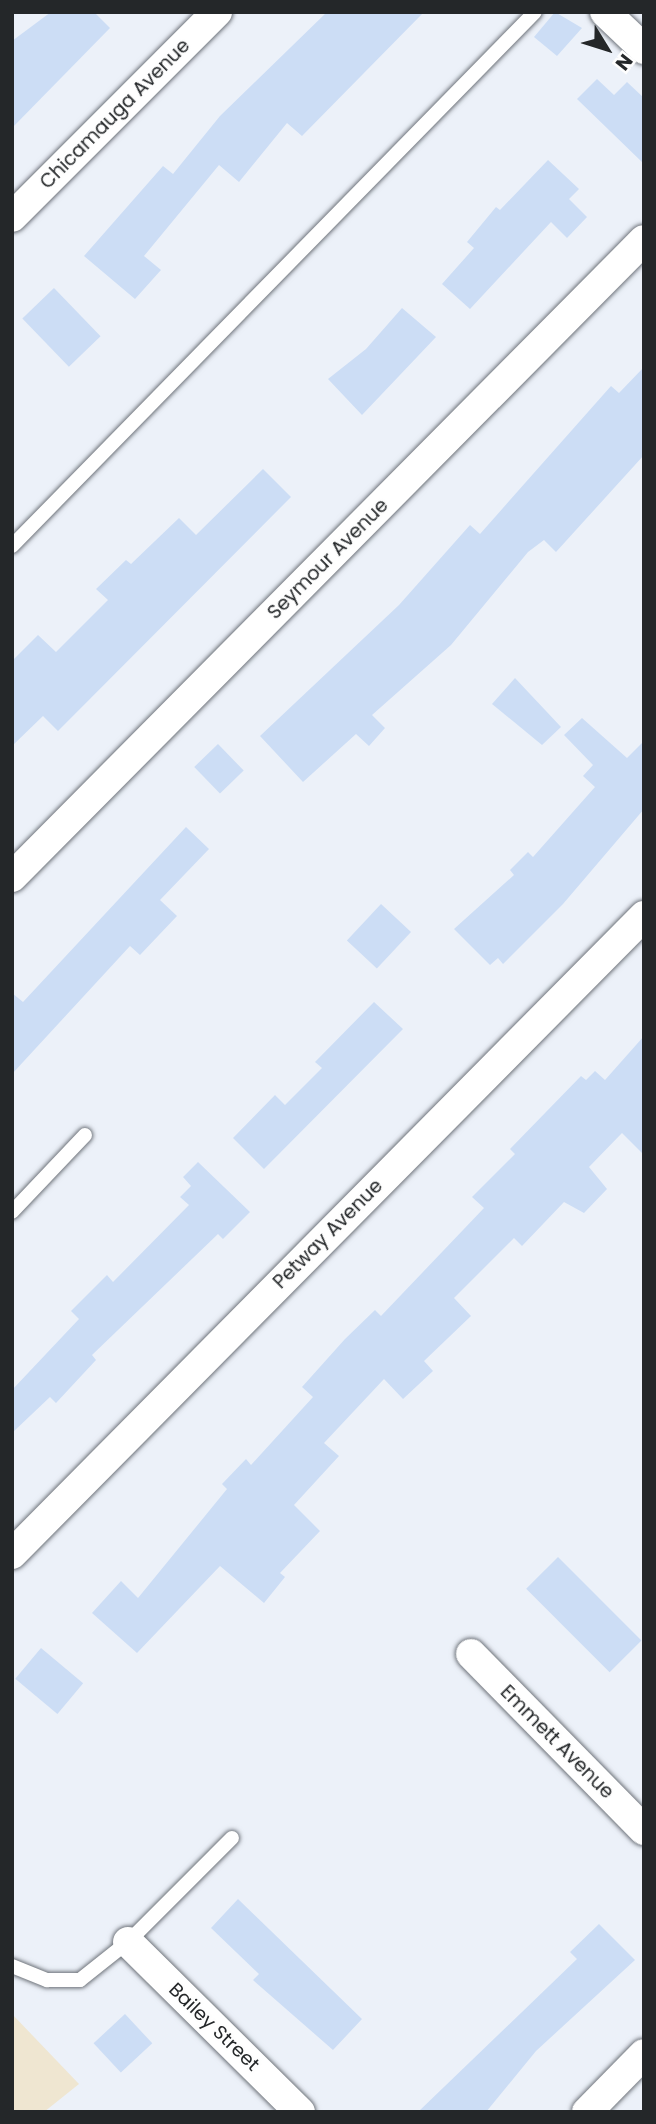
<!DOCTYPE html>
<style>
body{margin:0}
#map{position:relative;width:656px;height:2124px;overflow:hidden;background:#ecf1f9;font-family:Poppins,sans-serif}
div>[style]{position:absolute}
.commercial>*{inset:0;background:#efe6d1}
.building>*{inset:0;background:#ccddf5;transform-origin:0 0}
.roads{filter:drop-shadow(0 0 2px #6f747b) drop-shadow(0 0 2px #6f747b)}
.lane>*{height:14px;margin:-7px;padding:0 7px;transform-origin:7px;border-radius:7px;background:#fff}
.street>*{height:30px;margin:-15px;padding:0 15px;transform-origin:15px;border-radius:15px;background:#fff}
span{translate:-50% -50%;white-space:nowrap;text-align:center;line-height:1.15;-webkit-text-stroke:5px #fefefe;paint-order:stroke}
.street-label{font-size:19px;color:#242729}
.frame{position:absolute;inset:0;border:14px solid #242729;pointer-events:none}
.north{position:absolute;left:572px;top:14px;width:70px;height:70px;-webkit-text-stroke:5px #fefefe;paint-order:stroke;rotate:128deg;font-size:19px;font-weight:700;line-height:28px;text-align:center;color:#242729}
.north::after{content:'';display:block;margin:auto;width:24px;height:32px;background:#242729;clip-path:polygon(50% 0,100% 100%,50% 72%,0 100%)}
</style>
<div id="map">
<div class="commercial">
<div style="clip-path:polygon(12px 2014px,79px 2084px,44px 2112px,12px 2112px)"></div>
</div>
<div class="building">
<div style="clip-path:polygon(51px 12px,94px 12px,110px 28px,12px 128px,12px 41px)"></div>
<div style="clip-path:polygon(327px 12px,424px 12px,302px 136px,287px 123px,239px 182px,219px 165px,144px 256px,161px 270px,135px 299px,84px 256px,163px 166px,173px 174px,220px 116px)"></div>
<div style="clip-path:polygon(555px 12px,582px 28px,557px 56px,534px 37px)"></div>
<div style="clip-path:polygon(597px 79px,614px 95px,627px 82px,644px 98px,644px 164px,577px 99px)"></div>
<div style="clip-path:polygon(548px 160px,579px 189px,569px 199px,587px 217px,567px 238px,551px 222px,470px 309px,442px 284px,474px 248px,467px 242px,496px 207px,500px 210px)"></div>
<div style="left:54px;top:288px;width:67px;height:44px;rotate:46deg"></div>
<div style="clip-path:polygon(402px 308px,436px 337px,362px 415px,328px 379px,366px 349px)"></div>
<div style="clip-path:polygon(644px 367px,644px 455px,556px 552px,544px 540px,528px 552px,451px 645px,372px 715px,385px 728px,369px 746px,356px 734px,303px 782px,260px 736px,399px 605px,470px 525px,480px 534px,611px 386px,619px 393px)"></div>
<div style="clip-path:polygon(263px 469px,291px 497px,58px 731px,43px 716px,12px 746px,12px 661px,38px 635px,56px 652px,108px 600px,96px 589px,126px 560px,131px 564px,179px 518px,196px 535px)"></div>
<div style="clip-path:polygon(515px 678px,561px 727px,542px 745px,492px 704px)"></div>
<div style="clip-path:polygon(582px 718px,627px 758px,644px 741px,644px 809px,563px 904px,503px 964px,498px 958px,490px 965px,454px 929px,514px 875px,510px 870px,528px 852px,533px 857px,595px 787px,583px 776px,593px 765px,564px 735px)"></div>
<div style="left:218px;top:744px;width:37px;height:33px;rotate:46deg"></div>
<div style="clip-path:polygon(186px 827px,209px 849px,160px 900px,177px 916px,140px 955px,130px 946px,12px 1074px,12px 993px,23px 1002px)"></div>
<div style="left:381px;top:904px;width:41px;height:50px;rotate:43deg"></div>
<div style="clip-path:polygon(374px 1002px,403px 1029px,264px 1169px,233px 1138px,275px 1095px,285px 1105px,322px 1068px,315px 1062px)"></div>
<div style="clip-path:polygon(644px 1036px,644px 1155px,622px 1133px,589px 1167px,607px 1189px,584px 1213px,564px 1202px,522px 1246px,514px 1238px,454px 1298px,471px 1316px,424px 1361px,433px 1371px,403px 1399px,384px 1379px,324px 1443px,339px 1456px,294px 1505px,320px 1531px,280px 1573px,285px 1577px,264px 1603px,220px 1566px,137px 1653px,92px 1613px,121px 1581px,138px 1598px,227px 1489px,222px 1484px,246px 1459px,251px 1465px,313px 1397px,302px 1387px,345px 1339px,375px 1310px,381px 1316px,484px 1208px,472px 1197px,515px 1154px,510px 1149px,581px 1076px,586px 1080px,595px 1071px,605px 1080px)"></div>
<div style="clip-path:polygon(198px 1162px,250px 1212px,223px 1239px,218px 1234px,92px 1355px,96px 1360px,56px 1403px,50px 1397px,12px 1433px,12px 1390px,79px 1319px,71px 1311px,107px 1275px,113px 1282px,189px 1205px,180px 1197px,191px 1186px,183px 1177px)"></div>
<div style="left:558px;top:1557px;width:118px;height:45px;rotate:45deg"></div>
<div style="left:41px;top:1648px;width:55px;height:40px;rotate:40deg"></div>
<div style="clip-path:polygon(238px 1899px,362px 2019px,333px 2050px,253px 1980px,259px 1974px,211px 1928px)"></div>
<div style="clip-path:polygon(599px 1924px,635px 1960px,536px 2051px,486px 2112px,418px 2112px,577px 1959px,570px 1952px)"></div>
<div style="left:125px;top:2014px;width:40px;height:43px;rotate:47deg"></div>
</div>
<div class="roads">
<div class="lane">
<div style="left:12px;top:546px;width:747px;rotate:-45.6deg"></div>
<div style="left:12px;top:1212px;width:106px;rotate:-46.5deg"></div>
<div style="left:12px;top:1966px;width:38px;rotate:22deg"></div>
<div style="left:47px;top:1980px;width:33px"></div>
<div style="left:80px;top:1980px;width:61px;rotate:-38.4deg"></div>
<div style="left:128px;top:1942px;width:147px;rotate:-45deg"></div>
</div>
<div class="street">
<div style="left:605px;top:12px;width:54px;rotate:43.5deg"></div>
<div style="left:12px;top:217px;width:290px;rotate:-45deg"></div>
<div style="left:12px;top:877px;width:897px;rotate:-45.23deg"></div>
<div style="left:12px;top:1554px;width:898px;rotate:-45.27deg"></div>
<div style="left:471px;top:1654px;width:247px;rotate:45.5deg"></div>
<div style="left:128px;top:1942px;width:242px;rotate:44.7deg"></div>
<div style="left:587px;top:2112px;width:81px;rotate:-45.5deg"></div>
</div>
</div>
<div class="street-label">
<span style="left:115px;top:114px;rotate:-45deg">Chicamauga Avenue</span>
<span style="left:328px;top:559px;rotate:-45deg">Seymour Avenue</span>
<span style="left:328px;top:1234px;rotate:-45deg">Petway Avenue</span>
<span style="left:557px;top:1742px;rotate:45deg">Emmett Avenue</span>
<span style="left:214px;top:2027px;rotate:44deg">Bailey Street</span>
</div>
<div class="frame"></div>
<div class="north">N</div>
</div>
